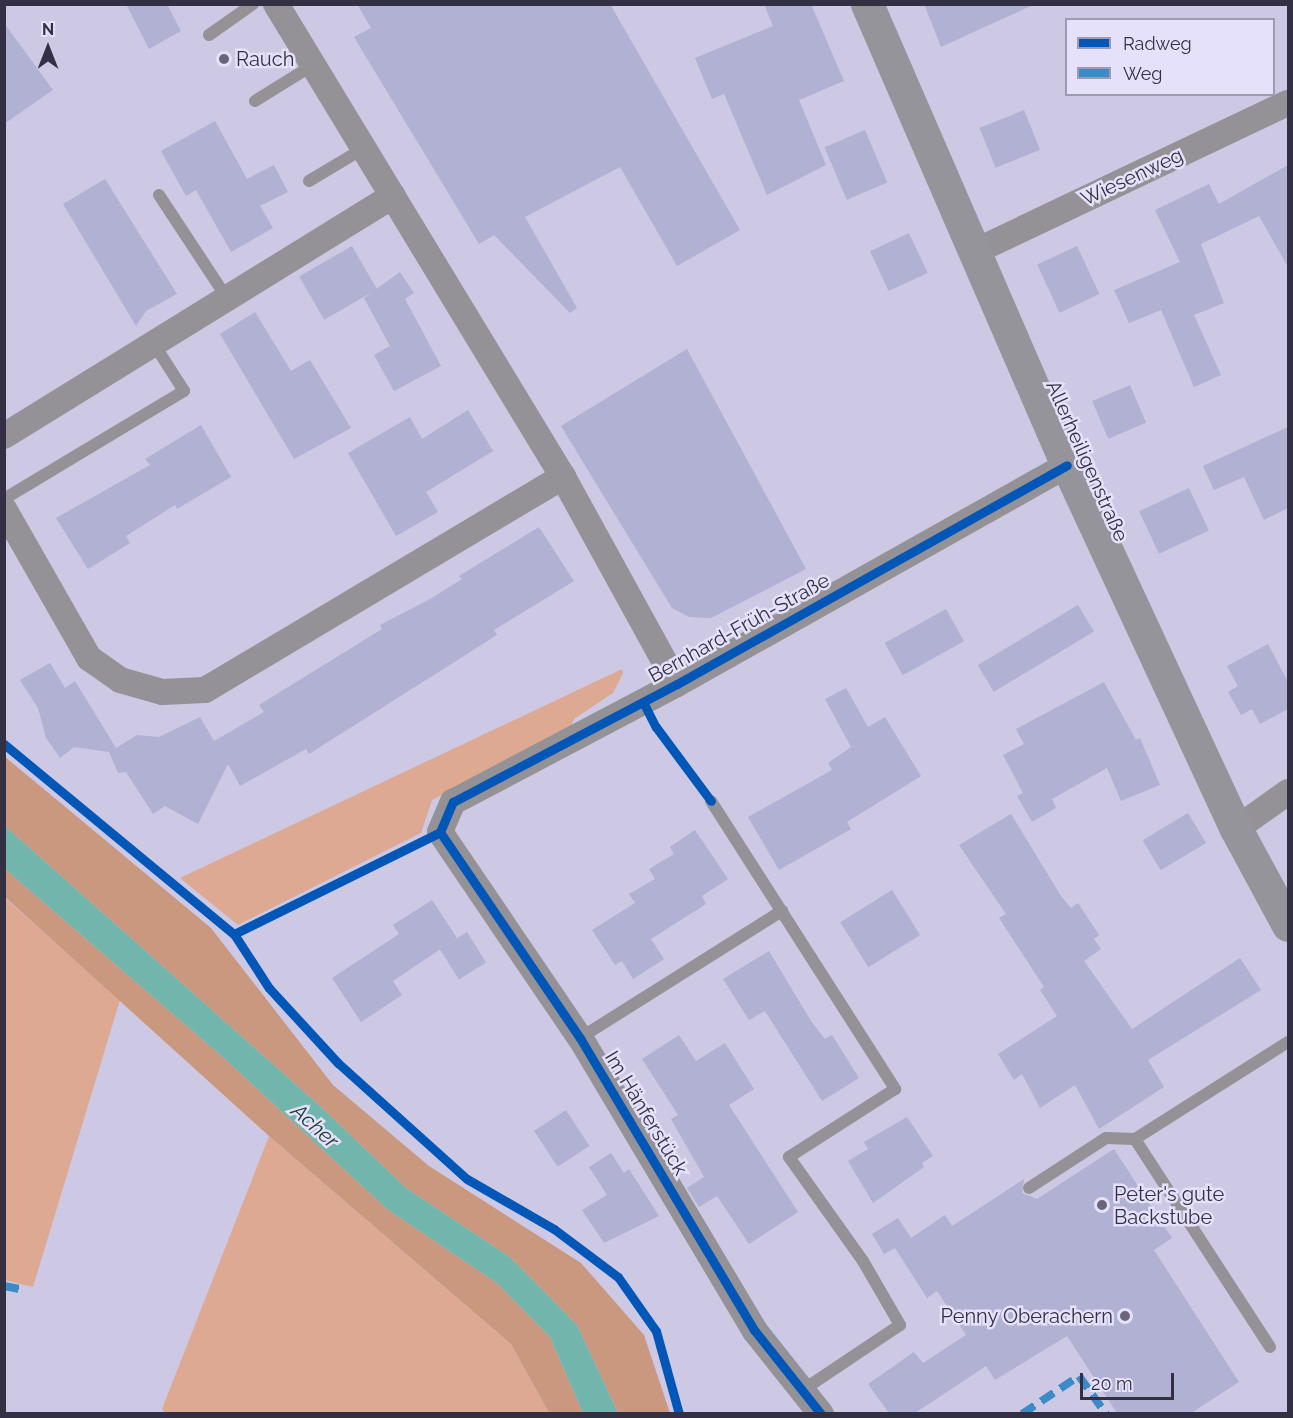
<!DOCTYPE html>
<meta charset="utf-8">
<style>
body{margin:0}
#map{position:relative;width:1293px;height:1418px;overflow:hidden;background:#cdc8e3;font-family:Raleway,sans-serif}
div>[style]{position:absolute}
.green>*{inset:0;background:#dea992}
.forest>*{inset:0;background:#ca987f}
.water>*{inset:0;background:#71b5ac}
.building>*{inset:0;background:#b0b1d3;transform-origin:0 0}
.lane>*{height:12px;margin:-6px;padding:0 6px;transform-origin:6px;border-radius:6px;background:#949296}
.street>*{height:26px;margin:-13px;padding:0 13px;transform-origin:13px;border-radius:13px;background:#949296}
.secondary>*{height:33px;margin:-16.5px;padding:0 16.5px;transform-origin:16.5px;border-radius:16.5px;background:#96949b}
.quiet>*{height:8px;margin-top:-4px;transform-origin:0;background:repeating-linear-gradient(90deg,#3c8bc9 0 15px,transparent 0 23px)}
.cycleway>*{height:9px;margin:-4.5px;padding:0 4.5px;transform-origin:4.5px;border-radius:4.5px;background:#0057b8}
.dots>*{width:16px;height:16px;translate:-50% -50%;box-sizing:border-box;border:3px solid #e5e1fb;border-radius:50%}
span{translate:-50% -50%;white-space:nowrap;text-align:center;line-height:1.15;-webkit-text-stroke:5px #e5e1fb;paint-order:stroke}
.poi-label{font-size:20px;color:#343044}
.left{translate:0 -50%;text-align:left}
.right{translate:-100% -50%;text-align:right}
.street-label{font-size:20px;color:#343044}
.water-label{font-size:21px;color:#214037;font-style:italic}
.frame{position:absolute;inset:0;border:6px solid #343044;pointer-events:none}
.legend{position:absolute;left:1065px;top:18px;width:210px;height:78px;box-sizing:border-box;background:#e5e1fb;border:2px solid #9e9ab2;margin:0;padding:8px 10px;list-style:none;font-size:18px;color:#343044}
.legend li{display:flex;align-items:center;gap:12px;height:30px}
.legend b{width:30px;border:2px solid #9e9ab2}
.north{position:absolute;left:18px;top:18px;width:60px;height:60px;-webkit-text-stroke:4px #e5e1fb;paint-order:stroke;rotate:0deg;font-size:16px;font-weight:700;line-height:24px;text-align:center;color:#343044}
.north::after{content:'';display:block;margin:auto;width:21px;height:27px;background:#343044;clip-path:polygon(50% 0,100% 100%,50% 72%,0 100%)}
.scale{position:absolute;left:1080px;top:1373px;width:94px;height:27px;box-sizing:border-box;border:3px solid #343044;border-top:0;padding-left:8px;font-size:18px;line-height:21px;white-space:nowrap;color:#343044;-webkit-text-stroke:4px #e5e1fb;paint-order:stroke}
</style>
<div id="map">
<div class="green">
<div style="clip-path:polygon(622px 669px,623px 673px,613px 693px,574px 719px,569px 731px,432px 800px,421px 833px,238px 925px,180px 878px)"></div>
<div style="clip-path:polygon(4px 897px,120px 1000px,33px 1287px,5px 1280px)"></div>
<div style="clip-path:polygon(269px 1136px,511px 1344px,549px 1413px,167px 1414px,162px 1409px)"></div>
</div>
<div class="forest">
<div style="clip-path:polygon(4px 756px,211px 928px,333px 1085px,429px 1166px,581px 1263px,644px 1335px,670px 1413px,618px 1413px,577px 1325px,511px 1258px,406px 1188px,321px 1107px,5px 826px)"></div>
<div style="clip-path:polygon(5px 869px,224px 1058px,387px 1209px,497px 1283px,550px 1337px,583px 1413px,549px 1413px,511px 1344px,269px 1136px,5px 897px)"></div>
</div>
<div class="water">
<div style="clip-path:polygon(5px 826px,321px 1107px,406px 1188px,511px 1258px,577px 1325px,618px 1413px,583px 1413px,550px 1337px,497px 1283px,387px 1209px,224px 1058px,5px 869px)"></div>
</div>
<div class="building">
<div style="clip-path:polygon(126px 4px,167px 4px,181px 31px,149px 49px)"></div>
<div style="clip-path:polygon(357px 4px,610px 4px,740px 230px,677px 266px,620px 167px,525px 217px,577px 308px,570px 313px,494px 235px,479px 244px,354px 37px,371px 28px)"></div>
<div style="clip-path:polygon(764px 4px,811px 4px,844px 81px,799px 100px,826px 165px,767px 195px,724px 94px,712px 99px,695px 58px,773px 26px)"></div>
<div style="clip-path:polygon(924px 4px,1035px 4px,941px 47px)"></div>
<div style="clip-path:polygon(4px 23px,53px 90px,4px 124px)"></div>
<div style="left:1024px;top:110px;width:43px;height:48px;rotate:68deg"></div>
<div style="clip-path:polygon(215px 121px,247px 179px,274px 165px,288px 192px,260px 206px,273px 228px,231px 252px,196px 190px,186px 196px,161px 151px)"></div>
<div style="left:865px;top:130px;width:57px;height:44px;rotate:67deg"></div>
<div style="clip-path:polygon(1288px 165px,1288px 267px,1259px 216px,1201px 244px,1224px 303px,1194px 315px,1221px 375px,1194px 387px,1161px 310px,1129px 323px,1114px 290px,1180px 262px,1155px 210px,1209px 184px,1219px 204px)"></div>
<div style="clip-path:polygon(105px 179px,177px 294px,146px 311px,136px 326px,63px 204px)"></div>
<div style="left:909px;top:233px;width:44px;height:43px;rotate:65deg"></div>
<div style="left:352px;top:246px;width:50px;height:61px;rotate:60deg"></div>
<div style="left:1077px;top:246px;width:53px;height:44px;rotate:65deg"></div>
<div style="clip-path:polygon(400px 272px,414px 293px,405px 299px,441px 366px,394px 391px,374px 355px,390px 346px,364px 298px)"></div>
<div style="clip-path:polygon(255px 312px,291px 371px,310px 360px,351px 428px,294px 459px,220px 334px)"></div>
<div style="clip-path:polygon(687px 349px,806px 569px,711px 618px,689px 617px,672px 608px,561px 426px)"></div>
<div style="left:1130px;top:385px;width:41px;height:41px;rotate:67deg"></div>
<div style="clip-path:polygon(468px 410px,493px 451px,426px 492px,438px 512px,396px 536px,348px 453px,410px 417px,422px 439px)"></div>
<div style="clip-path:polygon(201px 425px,231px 477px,177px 509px,175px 505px,126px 536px,130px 543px,88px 569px,56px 518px,150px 465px,145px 459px)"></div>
<div style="clip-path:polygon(1288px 427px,1288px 508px,1264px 520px,1244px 477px,1214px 490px,1203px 466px)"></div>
<div style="left:1189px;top:488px;width:47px;height:55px;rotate:65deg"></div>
<div style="clip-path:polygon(539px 527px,574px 581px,494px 630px,497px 635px,309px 754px,306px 749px,240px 786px,228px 764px,198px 824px,165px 806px,153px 814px,126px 772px,118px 773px,109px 752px,74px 747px,60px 758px,46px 738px,38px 708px,20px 680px,50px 663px,65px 688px,75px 681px,116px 748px,137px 735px,159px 737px,200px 717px,214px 741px,264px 712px,259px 705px,382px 629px,380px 625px,432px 598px,462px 579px,459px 576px)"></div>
<div style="left:1078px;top:605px;width:31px;height:117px;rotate:59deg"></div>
<div style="left:946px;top:609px;width:37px;height:70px;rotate:61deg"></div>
<div style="clip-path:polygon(1268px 644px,1288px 682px,1288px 709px,1260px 724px,1252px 709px,1241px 715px,1228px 692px,1238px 686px,1227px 666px)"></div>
<div style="clip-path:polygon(1104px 682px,1136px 740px,1140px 738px,1160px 785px,1121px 801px,1107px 768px,1052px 799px,1056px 808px,1032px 822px,1017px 796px,1023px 793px,1003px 755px,1024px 744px,1016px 729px)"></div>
<div style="clip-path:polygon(846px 688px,868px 727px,885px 717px,921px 776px,847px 822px,851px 829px,779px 870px,748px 817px,832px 770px,828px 763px,851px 747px,825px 699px)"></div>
<div style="left:1188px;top:813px;width:35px;height:53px;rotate:59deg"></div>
<div style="clip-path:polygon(1011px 814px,1061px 896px,1071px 908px,1078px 903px,1099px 935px,1094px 939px,1101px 949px,1084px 961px,1132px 1029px,1240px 958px,1261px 990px,1148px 1060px,1164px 1087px,1099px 1129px,1075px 1085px,1040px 1108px,1022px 1074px,1014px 1080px,998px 1054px,1057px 1016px,1040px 990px,1044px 987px,999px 918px,1006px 914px,959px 845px)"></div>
<div style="clip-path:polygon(695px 830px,728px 879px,702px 896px,706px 904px,651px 939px,664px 959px,633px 979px,622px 961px,615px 965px,592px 930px,635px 903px,629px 894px,655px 879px,649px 869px,674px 854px,670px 847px)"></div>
<div style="left:892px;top:890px;width:53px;height:61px;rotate:58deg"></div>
<div style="clip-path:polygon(432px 900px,457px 938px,393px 981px,402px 995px,361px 1022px,332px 978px,399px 934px,393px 925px)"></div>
<div style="left:467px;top:932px;width:36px;height:32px;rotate:58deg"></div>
<div style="clip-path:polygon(769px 951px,811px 1021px,825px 1039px,832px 1035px,859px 1078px,822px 1101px,765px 1011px,749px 1020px,723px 979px)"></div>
<div style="clip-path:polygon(679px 1035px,696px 1061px,725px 1043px,754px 1089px,729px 1105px,798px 1212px,749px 1244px,717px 1196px,699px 1207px,687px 1188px,704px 1177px,671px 1119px,678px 1115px,642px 1059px)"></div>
<div style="left:566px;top:1110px;width:43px;height:38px;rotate:57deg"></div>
<div style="clip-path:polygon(907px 1117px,933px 1156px,922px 1163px,924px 1167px,873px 1203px,848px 1161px,868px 1149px,864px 1142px)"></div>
<div style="clip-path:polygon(1114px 1149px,1172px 1238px,1154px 1250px,1239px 1382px,1191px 1413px,1117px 1413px,1067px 1336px,995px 1380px,986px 1366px,915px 1413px,889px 1413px,868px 1384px,914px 1352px,923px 1363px,966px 1335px,937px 1291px,927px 1298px,895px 1248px,884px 1254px,872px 1234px,898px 1218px,911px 1238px,945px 1215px,952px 1226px,1024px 1179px,1022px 1193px,1037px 1199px)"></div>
<div style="clip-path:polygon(611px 1153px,624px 1173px,629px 1169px,659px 1216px,604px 1243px,582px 1210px,607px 1195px,589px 1167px)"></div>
</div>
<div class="lane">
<div style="left:209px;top:35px;width:54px;rotate:-35.2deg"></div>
<div style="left:255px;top:101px;width:68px;rotate:-31.8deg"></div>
<div style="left:309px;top:181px;width:64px;rotate:-31deg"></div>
<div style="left:159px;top:195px;width:123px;rotate:56.6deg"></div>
<div style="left:4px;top:499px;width:210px;rotate:-31deg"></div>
<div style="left:184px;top:391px;width:56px;rotate:-122.6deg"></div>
<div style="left:711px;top:801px;width:342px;rotate:57.4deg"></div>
<div style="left:895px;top:1089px;width:126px;rotate:147.3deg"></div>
<div style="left:789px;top:1157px;width:128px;rotate:54.6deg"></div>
<div style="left:863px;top:1261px;width:74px;rotate:60deg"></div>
<div style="left:900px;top:1325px;width:117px;rotate:146.2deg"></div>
<div style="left:580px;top:1038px;width:239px;rotate:-32.2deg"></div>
<div style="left:1029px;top:1188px;width:92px;rotate:-33deg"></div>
<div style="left:1106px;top:1138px;width:29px;rotate:2deg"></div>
<div style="left:1270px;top:1347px;width:248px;rotate:-123deg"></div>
<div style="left:1135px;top:1139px;width:181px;rotate:-32.4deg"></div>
</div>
<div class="street">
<div style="left:276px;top:4px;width:553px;rotate:58.75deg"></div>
<div style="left:563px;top:477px;width:236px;rotate:61.2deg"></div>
<div style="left:976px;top:251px;width:345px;rotate:-25.4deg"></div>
<div style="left:4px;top:436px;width:457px;rotate:-31.7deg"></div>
<div style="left:4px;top:509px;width:172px;rotate:60.3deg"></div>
<div style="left:89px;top:658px;width:38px;rotate:35deg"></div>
<div style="left:120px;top:680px;width:44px;rotate:15.9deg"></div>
<div style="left:162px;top:692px;width:43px;rotate:-2.7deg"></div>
<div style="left:205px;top:690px;width:417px;rotate:-30.8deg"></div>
<div style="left:1236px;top:829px;width:64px;rotate:-35.4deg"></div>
<div style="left:821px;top:1414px;width:106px;rotate:-128.5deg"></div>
<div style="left:755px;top:1331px;width:341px;rotate:-120.8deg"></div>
<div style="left:580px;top:1038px;width:249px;rotate:-124.2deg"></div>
<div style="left:440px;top:832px;width:33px;rotate:-67deg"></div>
<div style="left:453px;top:802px;width:253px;rotate:-27.8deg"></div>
<div style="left:677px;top:684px;width:447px;rotate:-29.3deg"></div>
</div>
<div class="secondary">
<div style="left:867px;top:4px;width:503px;rotate:66.55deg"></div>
<div style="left:1067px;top:465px;width:401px;rotate:65.1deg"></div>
<div style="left:1236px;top:829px;width:109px;rotate:61.6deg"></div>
</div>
<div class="quiet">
<div style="left:4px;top:1286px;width:21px;rotate:11deg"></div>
<div style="left:1022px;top:1414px;width:69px;rotate:-33.7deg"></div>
<div style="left:1079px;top:1376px;width:47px;rotate:54.6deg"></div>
</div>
<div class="cycleway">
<div style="left:643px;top:702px;width:28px;rotate:63deg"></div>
<div style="left:656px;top:727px;width:92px;rotate:53.4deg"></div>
<div style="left:4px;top:744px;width:298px;rotate:39.6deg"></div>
<div style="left:234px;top:934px;width:64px;rotate:57.1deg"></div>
<div style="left:269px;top:988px;width:102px;rotate:47.4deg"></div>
<div style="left:338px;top:1063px;width:173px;rotate:42deg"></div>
<div style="left:467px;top:1179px;width:100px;rotate:29.9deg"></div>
<div style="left:554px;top:1229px;width:80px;rotate:36.9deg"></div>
<div style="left:618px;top:1277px;width:66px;rotate:54.9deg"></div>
<div style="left:656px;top:1331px;width:86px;rotate:74.5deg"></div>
<div style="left:440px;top:832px;width:33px;rotate:-67deg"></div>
<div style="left:453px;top:802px;width:253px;rotate:-27.8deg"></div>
<div style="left:677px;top:684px;width:447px;rotate:-29.3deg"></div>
<div style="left:440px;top:832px;width:249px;rotate:55.8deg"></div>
<div style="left:580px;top:1038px;width:341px;rotate:59.2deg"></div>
<div style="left:755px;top:1331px;width:106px;rotate:51.5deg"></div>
<div style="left:234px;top:934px;width:230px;rotate:-26.3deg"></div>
</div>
<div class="dots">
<div style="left:224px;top:59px;background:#6a657c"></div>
<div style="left:1102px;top:1205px;background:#6a657c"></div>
<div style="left:1125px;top:1316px;background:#6a657c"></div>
</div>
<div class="poi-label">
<span class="left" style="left:236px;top:59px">Rauch</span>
<span class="left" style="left:1114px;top:1206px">Peter's gute<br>Backstube</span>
<span class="right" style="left:1113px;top:1316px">Penny Oberachern</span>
</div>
<div class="street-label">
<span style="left:1132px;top:177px;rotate:-25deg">Wiesenweg</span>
<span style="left:1087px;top:461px;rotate:66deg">Allerheiligenstraße</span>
<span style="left:739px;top:628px;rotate:-29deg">Bernhard-Früh-Straße</span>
<span style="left:646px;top:1113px;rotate:59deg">Im Hänferstück</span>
</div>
<div class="water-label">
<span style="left:315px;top:1126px;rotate:42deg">Acher</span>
</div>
<div class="frame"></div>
<ul class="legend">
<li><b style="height:8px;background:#0057b8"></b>Radweg</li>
<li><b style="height:8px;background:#3c8bc9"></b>Weg</li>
</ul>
<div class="north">N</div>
<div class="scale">20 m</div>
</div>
